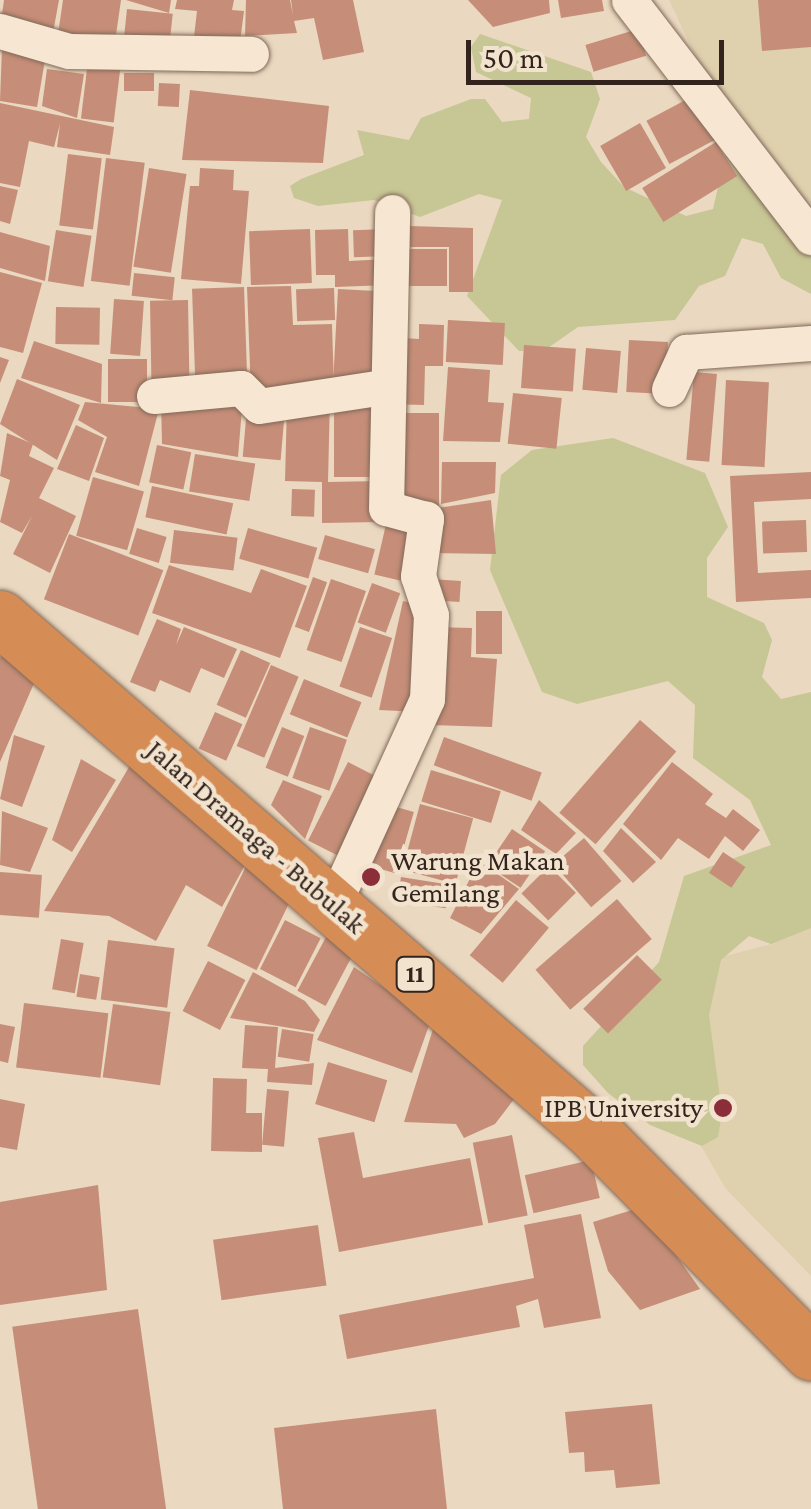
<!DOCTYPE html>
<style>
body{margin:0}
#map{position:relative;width:811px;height:1509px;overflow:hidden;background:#ead8c0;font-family:"Crimson Pro",serif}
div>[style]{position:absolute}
.farmland>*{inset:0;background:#dfd1ae}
.green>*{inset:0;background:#c7c695}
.building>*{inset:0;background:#c68e78;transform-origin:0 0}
.roads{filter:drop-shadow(0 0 2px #816959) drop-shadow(0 0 2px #816959)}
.street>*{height:35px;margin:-17.5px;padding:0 17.5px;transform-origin:17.5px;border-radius:17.5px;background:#f6e6d2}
.highway>*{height:55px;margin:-27.5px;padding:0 27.5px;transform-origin:27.5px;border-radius:27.5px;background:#d58c55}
.dots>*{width:28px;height:28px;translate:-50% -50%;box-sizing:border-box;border:5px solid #f2e3ce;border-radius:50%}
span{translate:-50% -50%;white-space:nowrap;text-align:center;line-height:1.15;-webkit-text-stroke:9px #f2e3ce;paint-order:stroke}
.shield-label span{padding:2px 8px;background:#f2e3ce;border:2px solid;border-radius:8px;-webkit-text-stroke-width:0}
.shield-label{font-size:25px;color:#32241d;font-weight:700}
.street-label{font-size:28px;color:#32241d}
.poi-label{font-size:28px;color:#32241d}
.left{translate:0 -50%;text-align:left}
.right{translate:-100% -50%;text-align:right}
.scale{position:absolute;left:466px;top:40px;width:258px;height:45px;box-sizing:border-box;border:5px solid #32241d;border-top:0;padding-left:12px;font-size:30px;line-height:35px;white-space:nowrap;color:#32241d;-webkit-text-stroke:8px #f2e3ce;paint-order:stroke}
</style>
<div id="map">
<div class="farmland">
<div style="clip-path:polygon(669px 0,811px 0,811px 275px,769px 213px)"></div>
<div style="clip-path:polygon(811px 871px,811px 1276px,726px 1189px,645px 1049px,685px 967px,771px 944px)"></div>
</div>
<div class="green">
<div style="clip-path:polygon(480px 34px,591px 72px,600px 99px,586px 137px,601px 162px,624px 187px,686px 216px,713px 209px,728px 144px,811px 248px,811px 294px,781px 278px,763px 244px,742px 238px,725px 276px,699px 286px,675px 320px,578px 327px,545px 350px,519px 351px,467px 296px,502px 200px,479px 194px,420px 217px,374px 200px,318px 206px,294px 198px,290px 186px,301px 179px,364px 155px,357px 130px,409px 140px,421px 118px,471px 99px,485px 99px,502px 122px,529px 119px,531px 98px,476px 72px,471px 47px)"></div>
<div style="clip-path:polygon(613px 438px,705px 473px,728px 527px,707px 558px,707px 597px,764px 623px,772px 640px,762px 677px,781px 699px,811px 692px,811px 928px,771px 944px,749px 936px,721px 960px,709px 1015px,722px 1113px,718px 1137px,702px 1146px,650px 1125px,608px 1093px,583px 1065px,583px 1046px,659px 962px,684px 876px,771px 845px,750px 800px,693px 758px,695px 705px,668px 681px,577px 704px,542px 692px,490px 570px,501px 475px,532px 450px)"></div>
</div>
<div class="building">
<div style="clip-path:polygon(4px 0,59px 0,52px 38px,0 29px)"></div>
<div style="clip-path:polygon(63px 0,121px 0,114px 49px,57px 41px)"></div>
<div style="clip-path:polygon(126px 0,171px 0,169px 13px)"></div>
<div style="clip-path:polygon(177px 0,234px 0,232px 10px,244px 11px,239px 50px,193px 45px,197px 11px,175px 9px)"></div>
<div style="clip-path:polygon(246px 0,290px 0,293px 15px,291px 0,353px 0,364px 52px,323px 60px,314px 18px,294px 21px,297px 33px,245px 36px)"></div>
<div style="clip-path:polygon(468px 0,549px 0,550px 13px,493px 27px)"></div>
<div style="clip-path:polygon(558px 0,602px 0,604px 11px,561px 18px)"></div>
<div style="clip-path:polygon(758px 0,811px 0,811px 47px,762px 51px)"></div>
<div style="left:127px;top:9px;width:46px;height:35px;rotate:6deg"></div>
<div style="left:638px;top:29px;width:28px;height:55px;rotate:73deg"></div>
<div style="clip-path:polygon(2px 47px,46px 54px,37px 107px,0 101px)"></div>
<div style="left:88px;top:61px;width:33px;height:58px;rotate:7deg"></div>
<div style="clip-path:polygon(47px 69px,84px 74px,77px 118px,42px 106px)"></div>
<div style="left:124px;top:73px;width:30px;height:18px"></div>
<div style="left:159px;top:83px;width:21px;height:23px;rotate:3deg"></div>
<div style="clip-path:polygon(190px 90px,329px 106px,323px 163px,182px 160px)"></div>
<div style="left:695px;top:95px;width:49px;height:55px;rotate:62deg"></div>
<div style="clip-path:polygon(0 103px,114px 127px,110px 155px,57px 147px,60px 124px,54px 147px,29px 141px,20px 187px,0 183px)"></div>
<div style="left:640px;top:123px;width:52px;height:46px;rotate:60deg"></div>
<div style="left:716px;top:142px;width:40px;height:87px;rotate:58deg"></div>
<div style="left:68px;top:154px;width:34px;height:72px;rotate:7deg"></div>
<div style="left:106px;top:158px;width:39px;height:124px;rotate:7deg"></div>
<div style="left:149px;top:168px;width:38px;height:100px;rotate:9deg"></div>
<div style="clip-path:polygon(200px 168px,234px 170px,233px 190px,249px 191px,241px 284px,181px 279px,190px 186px,199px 186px)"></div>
<div style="clip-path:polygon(0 186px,18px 190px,10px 224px,0 221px)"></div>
<div style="clip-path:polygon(410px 226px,473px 228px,473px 292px,449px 292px,449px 247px,410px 247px)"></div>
<div style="left:310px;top:229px;width:54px;height:61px;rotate:88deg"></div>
<div style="clip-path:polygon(348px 229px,349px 261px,388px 259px,389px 285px,335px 287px,335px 275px,316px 275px,315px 230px)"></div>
<div style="left:388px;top:229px;width:27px;height:35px;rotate:88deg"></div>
<div style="left:56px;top:230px;width:36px;height:52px;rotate:9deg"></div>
<div style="clip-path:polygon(0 232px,50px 246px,45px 281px,0 268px)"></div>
<div style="left:395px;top:249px;width:52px;height:37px"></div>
<div style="clip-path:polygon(0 272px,42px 283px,23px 353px,0 347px)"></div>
<div style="left:134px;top:273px;width:41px;height:23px;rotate:6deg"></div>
<div style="clip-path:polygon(291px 286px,293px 325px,332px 324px,334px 388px,251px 394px,247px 287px)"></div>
<div style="left:244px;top:287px;width:94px;height:52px;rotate:88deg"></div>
<div style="left:334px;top:288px;width:32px;height:38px;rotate:88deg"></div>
<div style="left:338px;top:289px;width:43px;height:93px;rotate:3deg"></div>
<div style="left:114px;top:299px;width:30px;height:55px;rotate:4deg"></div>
<div style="left:188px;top:300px;width:88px;height:38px;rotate:89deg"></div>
<div style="left:56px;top:307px;width:44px;height:37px;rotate:1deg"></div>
<div style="left:448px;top:320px;width:57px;height:42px;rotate:3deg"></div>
<div style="clip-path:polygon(419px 324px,444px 325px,443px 366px,425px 366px,424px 405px,386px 404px,388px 337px,419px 339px)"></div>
<div style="left:629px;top:340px;width:39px;height:52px;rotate:3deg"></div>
<div style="clip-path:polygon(34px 341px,102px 364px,101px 403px,21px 378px)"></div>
<div style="left:524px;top:345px;width:52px;height:43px;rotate:4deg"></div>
<div style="left:586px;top:348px;width:35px;height:42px;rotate:5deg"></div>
<div style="clip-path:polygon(0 357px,9px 360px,0 383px)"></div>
<div style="left:108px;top:359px;width:39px;height:43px"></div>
<div style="clip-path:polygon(448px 367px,490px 370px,488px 402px,504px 403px,500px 442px,443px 441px)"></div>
<div style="left:694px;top:372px;width:23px;height:88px;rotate:5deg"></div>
<div style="clip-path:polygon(17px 379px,80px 405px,57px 460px,0 424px)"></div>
<div style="left:726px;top:380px;width:43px;height:85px;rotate:3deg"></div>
<div style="left:513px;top:393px;width:49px;height:51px;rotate:6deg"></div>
<div style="left:334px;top:394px;width:48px;height:83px"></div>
<div style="clip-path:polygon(243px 396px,238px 457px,162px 444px,161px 398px)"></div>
<div style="clip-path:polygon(330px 397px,328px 482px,380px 481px,380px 522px,322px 523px,322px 482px,285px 481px,287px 403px)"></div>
<div style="clip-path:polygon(85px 402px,159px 409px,139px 486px,95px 472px,107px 437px,78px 420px)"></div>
<div style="left:247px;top:408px;width:38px;height:49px;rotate:5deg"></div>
<div style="left:388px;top:413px;width:51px;height:95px"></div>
<div style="clip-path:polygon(76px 425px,104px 438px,89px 481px,57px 469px)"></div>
<div style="clip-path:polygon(7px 433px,33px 444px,29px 456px,54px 468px,39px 498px,76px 516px,50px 573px,13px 554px,32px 516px,22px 533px,0 522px,10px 480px,0 476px)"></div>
<div style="left:157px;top:445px;width:35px;height:38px;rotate:12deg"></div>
<div style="left:195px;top:454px;width:61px;height:38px;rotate:9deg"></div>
<div style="clip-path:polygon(442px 462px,496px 462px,495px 493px,441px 504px)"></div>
<div style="clip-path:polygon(811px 472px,811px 499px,754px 502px,758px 573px,811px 570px,811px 598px,736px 602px,730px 476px)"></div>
<div style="left:93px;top:477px;width:53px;height:61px;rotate:16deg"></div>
<div style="left:152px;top:486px;width:83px;height:32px;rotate:12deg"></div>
<div style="left:292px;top:489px;width:23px;height:27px;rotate:2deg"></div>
<div style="clip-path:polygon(491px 500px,496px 554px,430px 553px,431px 509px)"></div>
<div style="left:387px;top:520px;width:36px;height:56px;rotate:13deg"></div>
<div style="left:806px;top:520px;width:32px;height:44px;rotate:88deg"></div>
<div style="left:137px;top:528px;width:31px;height:27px;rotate:17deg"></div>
<div style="left:248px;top:528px;width:72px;height:32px;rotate:16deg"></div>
<div style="left:174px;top:530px;width:64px;height:33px;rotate:7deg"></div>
<div style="left:69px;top:534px;width:101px;height:70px;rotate:21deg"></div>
<div style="left:325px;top:535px;width:52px;height:25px;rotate:16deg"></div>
<div style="clip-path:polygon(169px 565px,251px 593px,261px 569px,307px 586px,280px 658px,152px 613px)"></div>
<div style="left:313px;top:577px;width:15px;height:53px;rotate:20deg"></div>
<div style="left:331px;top:579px;width:37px;height:75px;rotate:19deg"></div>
<div style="left:431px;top:579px;width:30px;height:21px;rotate:4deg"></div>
<div style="left:372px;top:583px;width:30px;height:42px;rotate:20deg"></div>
<div style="clip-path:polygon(403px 601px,426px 607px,421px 712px,379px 710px)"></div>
<div style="left:476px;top:611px;width:26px;height:43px"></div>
<div style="clip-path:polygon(157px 619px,181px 629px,176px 645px,184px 627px,237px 649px,224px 678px,201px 668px,190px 693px,160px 680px,155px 692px,130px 682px)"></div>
<div style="left:360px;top:627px;width:34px;height:63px;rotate:19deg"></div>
<div style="clip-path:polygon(433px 627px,472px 628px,471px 657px,497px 659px,492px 727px,431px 725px,447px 659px,433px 659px)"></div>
<div style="left:241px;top:650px;width:32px;height:60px;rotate:24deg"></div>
<div style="clip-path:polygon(3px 651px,41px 667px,0 762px,0 658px)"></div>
<div style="left:271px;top:665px;width:30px;height:88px;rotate:23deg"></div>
<div style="left:304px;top:679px;width:62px;height:38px;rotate:22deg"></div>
<div style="left:215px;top:712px;width:30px;height:40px;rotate:24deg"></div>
<div style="left:640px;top:720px;width:48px;height:123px;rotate:41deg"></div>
<div style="left:282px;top:727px;width:24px;height:44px;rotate:22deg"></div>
<div style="left:310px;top:727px;width:39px;height:54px;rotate:19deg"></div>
<div style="clip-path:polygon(14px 735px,45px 746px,22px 807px,0 799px)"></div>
<div style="left:444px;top:737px;width:104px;height:30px;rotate:20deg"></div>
<div style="clip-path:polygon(81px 759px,116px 780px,72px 852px,52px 840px)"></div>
<div style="clip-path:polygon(132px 762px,250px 856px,222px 907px,186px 885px,156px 941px,109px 916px,44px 911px)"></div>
<div style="left:348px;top:762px;width:46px;height:88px;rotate:27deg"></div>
<div style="clip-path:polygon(672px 762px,713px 794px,705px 804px,726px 818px,733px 809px,760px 830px,743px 851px,725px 836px,709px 859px,678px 838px,661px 860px,623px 824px)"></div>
<div style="left:431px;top:770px;width:73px;height:33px;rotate:17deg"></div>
<div style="clip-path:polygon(283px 780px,322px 796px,305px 839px,271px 805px)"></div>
<div style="clip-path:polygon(539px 800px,576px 833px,556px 854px,521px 830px)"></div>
<div style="left:386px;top:804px;width:29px;height:64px;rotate:16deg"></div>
<div style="left:420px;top:804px;width:55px;height:68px;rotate:15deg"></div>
<div style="clip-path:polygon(2px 811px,48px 828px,30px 872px,0 865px)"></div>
<div style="clip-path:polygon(621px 828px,656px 862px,633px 883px,603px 851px)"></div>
<div style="left:512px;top:829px;width:40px;height:44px;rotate:34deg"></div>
<div style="left:584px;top:838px;width:57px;height:40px;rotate:49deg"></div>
<div style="left:723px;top:852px;width:27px;height:25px;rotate:34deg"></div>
<div style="left:250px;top:858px;width:55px;height:98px;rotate:26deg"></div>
<div style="clip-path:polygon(479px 861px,519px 889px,481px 934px,450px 918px)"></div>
<div style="left:549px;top:866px;width:38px;height:39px;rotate:45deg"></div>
<div style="left:0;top:872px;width:42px;height:43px;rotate:4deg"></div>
<div style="left:401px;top:877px;width:49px;height:24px;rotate:9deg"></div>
<div style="left:617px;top:899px;width:53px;height:108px;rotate:49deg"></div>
<div style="left:516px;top:900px;width:43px;height:72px;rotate:40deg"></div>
<div style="left:285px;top:920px;width:40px;height:55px;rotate:27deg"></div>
<div style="left:326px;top:937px;width:32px;height:61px;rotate:28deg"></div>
<div style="left:61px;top:939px;width:23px;height:51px;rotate:10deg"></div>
<div style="left:108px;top:940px;width:67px;height:60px;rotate:7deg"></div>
<div style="left:637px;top:955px;width:35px;height:76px;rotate:45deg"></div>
<div style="left:208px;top:961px;width:42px;height:56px;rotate:27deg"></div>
<div style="clip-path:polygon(354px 967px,431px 1020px,412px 1073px,317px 1040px)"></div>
<div style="clip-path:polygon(253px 972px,305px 1001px,320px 1020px,314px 1032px,230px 1018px)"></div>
<div style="left:80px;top:974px;width:20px;height:23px;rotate:9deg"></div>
<div style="left:24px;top:1003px;width:85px;height:65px;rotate:7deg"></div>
<div style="left:113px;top:1004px;width:58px;height:74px;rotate:8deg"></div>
<div style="clip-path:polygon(0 1024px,15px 1027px,8px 1063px,0 1061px)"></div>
<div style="clip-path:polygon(245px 1025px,278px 1027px,275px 1068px,314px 1063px,312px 1085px,267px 1082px,268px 1069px,242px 1068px)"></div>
<div style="left:282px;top:1029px;width:32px;height:28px;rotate:9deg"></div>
<div style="clip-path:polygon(433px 1029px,518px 1094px,495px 1124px,464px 1138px,456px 1124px,404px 1122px)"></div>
<div style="left:328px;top:1062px;width:62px;height:44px;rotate:17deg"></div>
<div style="clip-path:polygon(213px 1078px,247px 1079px,246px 1113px,262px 1113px,262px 1152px,211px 1151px)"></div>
<div style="left:267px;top:1089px;width:22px;height:56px;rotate:5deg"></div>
<div style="clip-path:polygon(0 1099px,25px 1104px,17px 1150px,0 1147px)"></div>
<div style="clip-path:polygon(354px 1132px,363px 1178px,470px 1158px,483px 1225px,339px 1252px,318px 1138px)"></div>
<div style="left:512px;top:1135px;width:82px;height:40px;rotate:79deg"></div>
<div style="left:591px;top:1160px;width:39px;height:68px;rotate:77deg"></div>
<div style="clip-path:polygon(98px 1185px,107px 1290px,0 1305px,0 1202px)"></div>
<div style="clip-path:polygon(642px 1207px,700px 1289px,640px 1310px,608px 1271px,593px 1222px)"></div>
<div style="clip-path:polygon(581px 1214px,601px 1318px,544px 1328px,538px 1299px,516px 1306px,520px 1327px,347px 1359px,339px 1315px,534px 1278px,524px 1225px)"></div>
<div style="left:318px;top:1225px;width:61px;height:106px;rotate:82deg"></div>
<div style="left:138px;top:1309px;width:202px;height:127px;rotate:82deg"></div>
<div style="clip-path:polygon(652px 1404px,660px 1484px,616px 1488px,614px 1470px,585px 1472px,584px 1452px,569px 1453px,565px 1412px)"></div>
<div style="clip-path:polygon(436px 1409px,447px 1509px,283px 1509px,274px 1428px)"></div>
</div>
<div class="roads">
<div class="street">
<div style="left:629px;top:0;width:299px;rotate:52.5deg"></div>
<div style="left:0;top:31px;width:72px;rotate:16.2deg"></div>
<div style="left:69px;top:51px;width:182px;rotate:0.9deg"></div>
<div style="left:669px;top:389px;width:41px;rotate:-65.3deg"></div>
<div style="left:686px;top:352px;width:125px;rotate:-4.1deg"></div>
<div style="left:154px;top:396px;width:87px;rotate:-5.3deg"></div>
<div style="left:241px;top:388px;width:25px;rotate:45deg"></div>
<div style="left:259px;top:406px;width:125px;rotate:-8.7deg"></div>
<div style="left:334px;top:903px;width:224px;rotate:-65.5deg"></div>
<div style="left:427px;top:699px;width:84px;rotate:-87.3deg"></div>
<div style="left:431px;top:615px;width:41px;rotate:-108.4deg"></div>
<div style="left:418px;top:576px;width:58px;rotate:-82deg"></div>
<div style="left:426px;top:519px;width:41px;rotate:-164.6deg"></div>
<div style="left:386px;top:508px;width:296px;rotate:-88.8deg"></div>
</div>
<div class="highway">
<div style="left:0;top:618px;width:782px;rotate:40.9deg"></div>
<div style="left:591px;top:1130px;width:313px;rotate:45.3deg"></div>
</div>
</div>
<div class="dots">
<div style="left:371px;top:877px;background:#8c2e3a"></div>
<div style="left:723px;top:1108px;background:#8c2e3a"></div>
</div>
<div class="shield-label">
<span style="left:415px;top:974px">11</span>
</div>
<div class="street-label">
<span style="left:256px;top:837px;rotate:41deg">Jalan Dramaga - Bubulak</span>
</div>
<div class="poi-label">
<span class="left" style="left:391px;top:877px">Warung Makan<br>Gemilang</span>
<span class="right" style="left:703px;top:1108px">IPB University</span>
</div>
<div class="scale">50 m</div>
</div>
